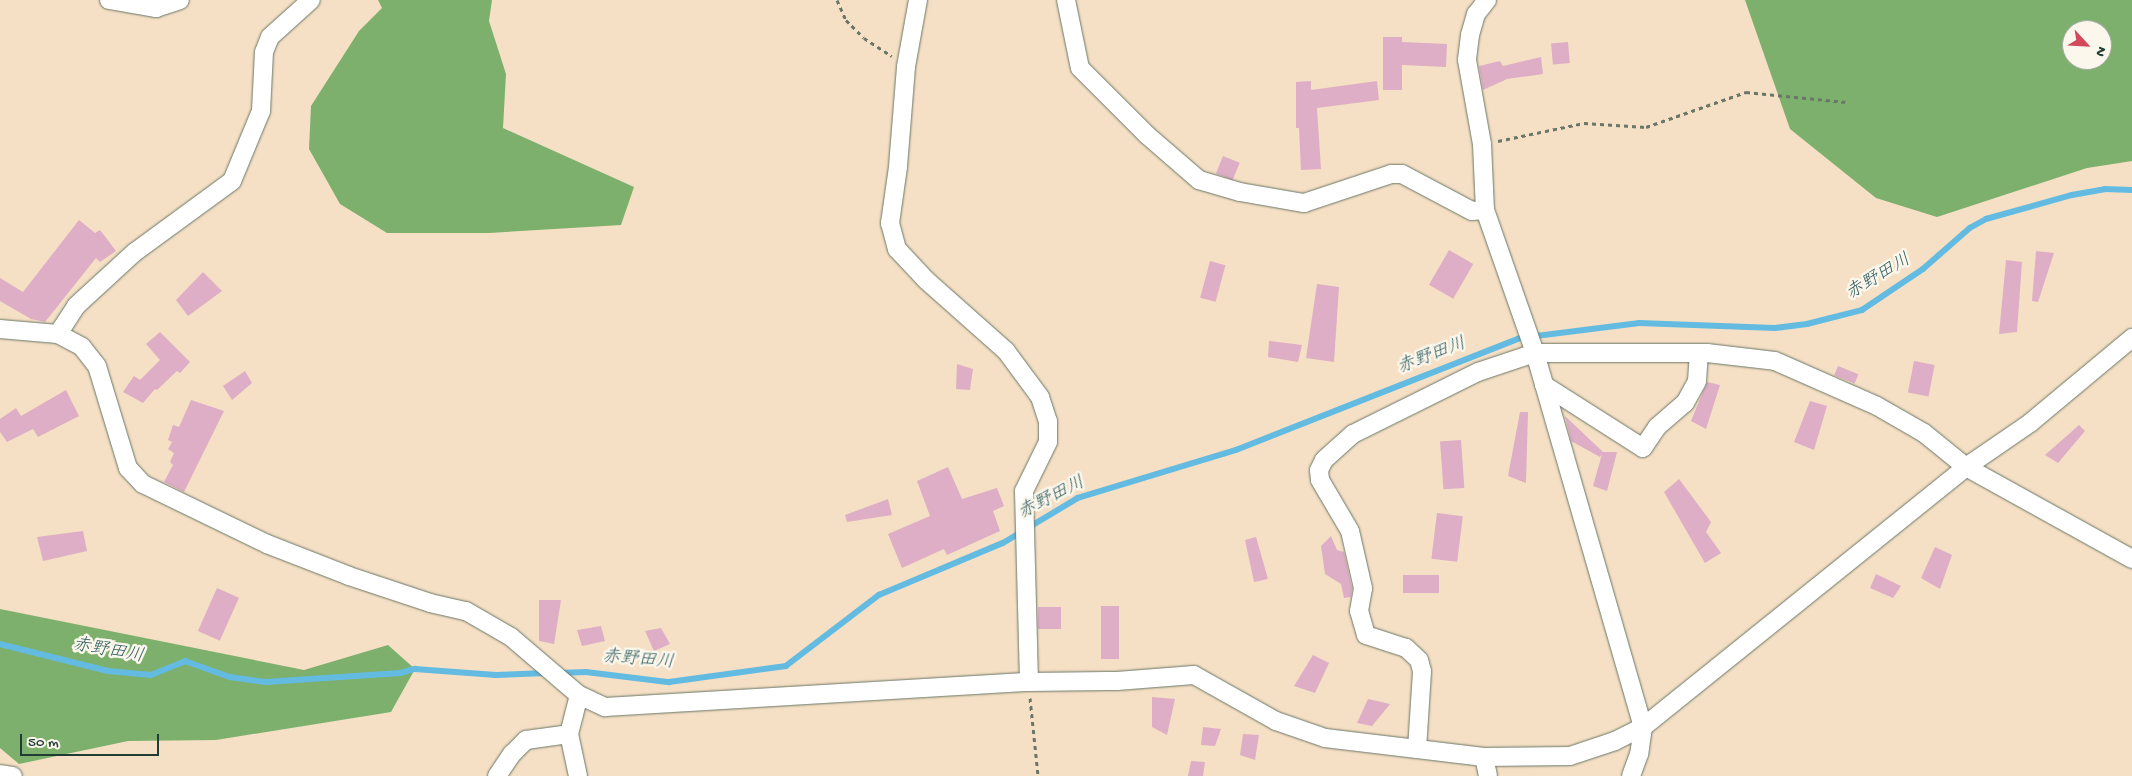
<!DOCTYPE html>
<meta charset="utf-8">
<style>
body{margin:0}
#map{position:relative;width:2132px;height:776px;overflow:hidden;background:#f5e0c5;font-family:"Gochi Hand","Klee One",sans-serif}
div>[style]{position:absolute}
.forest>*{inset:0;background:#7db06c}
.stream>*{height:5.5px;margin:-2.75px;padding:0 2.75px;transform-origin:2.75px;border-radius:2.75px;background:#64bbe1}
.building>*{inset:0;background:#ddaec5;transform-origin:0 0}
.path>*{height:3px;margin-top:-1.5px;transform-origin:0;background:repeating-linear-gradient(90deg,#6a7667 0 4px,transparent 0 8px)}
.roads{filter:drop-shadow(0 0 1px #6a7667) drop-shadow(0 0 1px #6a7667)}
.street>*{height:18px;margin:-9px;padding:0 9px;transform-origin:9px;border-radius:9px;background:#fff}
span{translate:-50% -50%;white-space:nowrap;text-align:center;line-height:1.15;-webkit-text-stroke:5px #fbf7ec;paint-order:stroke}
.water-label{font-size:18px;color:#305c5f;font-style:italic}
.north{position:absolute;left:2062px;top:20px;width:50px;height:50px;box-sizing:border-box;background:#fbf7ec;border:1px solid #a3ada2;border-radius:50%;rotate:115deg;font-size:14px;font-weight:700;line-height:20px;text-align:center;color:#1f3d34}
.north::after{content:'';display:block;margin:auto;width:18px;height:22px;background:#d1495b;clip-path:polygon(50% 0,100% 100%,50% 72%,0 100%)}
.scale{position:absolute;left:20px;top:734px;width:139px;height:22px;box-sizing:border-box;border:2px solid #1f3d34;border-top:0;padding-left:6px;font-size:15px;line-height:18px;white-space:nowrap;color:#1f3d34;-webkit-text-stroke:4px #fbf7ec;paint-order:stroke}
</style>
<div id="map">
<div class="forest">
<div style="clip-path:polygon(378px 0,492px 0,489px 21px,506px 74px,503px 128px,634px 187px,621px 225px,489px 233px,387px 233px,340px 204px,309px 149px,311px 106px,359px 31px,382px 8px)"></div>
<div style="clip-path:polygon(evenodd,1745px 0,2132px 0,2132px 161px,2087px 168px,1937px 217px,1876px 198px,1790px 129px,1745px 0,2072px 30px,2102px 30px,2102px 60px,2072px 60px,2072px 30px)"></div>
<div style="clip-path:polygon(0 609px,304px 670px,388px 645px,415px 669px,391px 712px,216px 740px,128px 741px,19px 764px,0 748px)"></div>
</div>
<div class="stream">
<div style="left:0;top:644px;width:111px;rotate:14deg"></div>
<div style="left:108px;top:671px;width:43px;rotate:5.3deg"></div>
<div style="left:151px;top:675px;width:37px;rotate:-22deg"></div>
<div style="left:185px;top:661px;width:48px;rotate:19.6deg"></div>
<div style="left:230px;top:677px;width:36px;rotate:8deg"></div>
<div style="left:266px;top:682px;width:134px;rotate:-3.8deg"></div>
<div style="left:400px;top:673px;width:16px;rotate:-15deg"></div>
<div style="left:415px;top:669px;width:81px;rotate:4.2deg"></div>
<div style="left:496px;top:675px;width:51px;rotate:-2.2deg"></div>
<div style="left:559px;top:673px;width:27px;rotate:-2deg"></div>
<div style="left:586px;top:672px;width:84px;rotate:6.9deg"></div>
<div style="left:669px;top:682px;width:118px;rotate:-7.8deg"></div>
<div style="left:786px;top:666px;width:117px;rotate:-37.4deg"></div>
<div style="left:879px;top:595px;width:134px;rotate:-22.8deg"></div>
<div style="left:1003px;top:543px;width:87px;rotate:-31deg"></div>
<div style="left:1078px;top:498px;width:165px;rotate:-16.9deg"></div>
<div style="left:1236px;top:450px;width:306px;rotate:-21.5deg"></div>
<div style="left:1521px;top:338px;width:119px;rotate:-7.2deg"></div>
<div style="left:1639px;top:323px;width:136px;rotate:2.1deg"></div>
<div style="left:1775px;top:328px;width:32px;rotate:-7deg"></div>
<div style="left:1807px;top:324px;width:57px;rotate:-14.3deg"></div>
<div style="left:1862px;top:310px;width:73px;rotate:-33.9deg"></div>
<div style="left:1923px;top:269px;width:62px;rotate:-41.1deg"></div>
<div style="left:1970px;top:228px;width:18px;rotate:-29deg"></div>
<div style="left:1986px;top:219px;width:89px;rotate:-15.6deg"></div>
<div style="left:2072px;top:195px;width:34px;rotate:-10deg"></div>
<div style="left:2105px;top:189px;width:27px;rotate:2deg"></div>
</div>
<div class="building">
<div style="clip-path:polygon(1383px 37px,1402px 37px,1402px 42px,1447px 44px,1446px 67px,1402px 65px,1402px 90px,1383px 90px)"></div>
<div style="left:1568px;top:42px;width:21px;height:17px;rotate:85deg"></div>
<div style="clip-path:polygon(1541px 57px,1543px 74px,1507px 79px,1483px 90px,1479px 66px,1500px 61px,1503px 66px)"></div>
<div style="clip-path:polygon(1311px 81px,1311px 90px,1377px 81px,1379px 100px,1317px 108px,1321px 169px,1301px 170px,1299px 128px,1296px 128px,1296px 82px)"></div>
<div style="left:1223px;top:156px;width:18px;height:19px;rotate:22deg"></div>
<div style="clip-path:polygon(79px 220px,95px 233px,100px 230px,116px 251px,100px 262px,96px 258px,45px 322px,31px 319px,0 301px,0 278px,23px 292px)"></div>
<div style="left:1449px;top:250px;width:28px;height:40px;rotate:30deg"></div>
<div style="clip-path:polygon(2036px 251px,2054px 253px,2038px 302px,2032px 301px)"></div>
<div style="clip-path:polygon(2006px 260px,2022px 262px,2017px 332px,1999px 334px)"></div>
<div style="left:1210px;top:261px;width:16px;height:38px;rotate:15deg"></div>
<div style="clip-path:polygon(203px 272px,222px 291px,188px 316px,176px 300px)"></div>
<div style="clip-path:polygon(1317px 284px,1339px 287px,1334px 362px,1306px 358px)"></div>
<div style="clip-path:polygon(160px 332px,190px 362px,180px 373px,177px 371px,157px 390px,155px 389px,143px 403px,123px 392px,134px 376px,140px 380px,160px 360px,146px 344px)"></div>
<div style="clip-path:polygon(1269px 341px,1302px 345px,1298px 362px,1268px 357px)"></div>
<div style="left:1914px;top:361px;width:21px;height:32px;rotate:11deg"></div>
<div style="clip-path:polygon(957px 364px,973px 369px,970px 390px,956px 389px)"></div>
<div style="left:1838px;top:366px;width:22px;height:10px;rotate:22deg"></div>
<div style="clip-path:polygon(245px 371px,252px 383px,232px 400px,223px 386px)"></div>
<div style="clip-path:polygon(1707px 382px,1720px 385px,1706px 429px,1691px 421px)"></div>
<div style="clip-path:polygon(66px 390px,79px 416px,38px 437px,33px 429px,7px 442px,0 432px,0 419px,16px 408px,21px 416px)"></div>
<div style="clip-path:polygon(191px 400px,224px 411px,184px 492px,164px 482px,173px 465px,170px 462px,174px 453px,168px 449px,172px 442px,168px 440px,173px 425px,179px 427px)"></div>
<div style="clip-path:polygon(1810px 401px,1827px 406px,1814px 450px,1794px 442px)"></div>
<div style="clip-path:polygon(1520px 412px,1528px 412px,1526px 483px,1508px 476px)"></div>
<div style="clip-path:polygon(1565px 416px,1603px 452px,1617px 452px,1607px 491px,1593px 486px,1602px 454px,1600px 457px,1571px 441px)"></div>
<div style="clip-path:polygon(2079px 425px,2085px 431px,2058px 463px,2045px 455px)"></div>
<div style="left:1461px;top:440px;width:48px;height:21px;rotate:86deg"></div>
<div style="clip-path:polygon(948px 467px,962px 499px,997px 488px,1004px 506px,993px 511px,1000px 531px,947px 555px,944px 549px,902px 568px,888px 534px,930px 516px,917px 481px)"></div>
<div style="clip-path:polygon(1679px 479px,1711px 522px,1706px 532px,1721px 553px,1705px 563px,1664px 492px)"></div>
<div style="clip-path:polygon(888px 499px,892px 515px,847px 522px,845px 515px)"></div>
<div style="left:1437px;top:513px;width:26px;height:46px;rotate:7deg"></div>
<div style="clip-path:polygon(83px 531px,87px 551px,43px 561px,37px 537px)"></div>
<div style="clip-path:polygon(1331px 536px,1337px 550px,1344px 552px,1352px 588px,1351px 597px,1344px 598px,1341px 584px,1325px 574px,1321px 546px)"></div>
<div style="clip-path:polygon(1256px 537px,1268px 579px,1254px 582px,1245px 540px)"></div>
<div style="clip-path:polygon(1935px 547px,1952px 555px,1940px 589px,1921px 578px)"></div>
<div style="clip-path:polygon(1876px 574px,1901px 586px,1893px 598px,1870px 588px)"></div>
<div style="left:1403px;top:575px;width:36px;height:18px"></div>
<div style="left:217px;top:588px;width:24px;height:47px;rotate:24deg"></div>
<div style="clip-path:polygon(539px 600px,561px 600px,554px 644px,539px 641px)"></div>
<div style="left:1119px;top:606px;width:53px;height:18px;rotate:90deg"></div>
<div style="left:1038px;top:607px;width:23px;height:22px"></div>
<div style="clip-path:polygon(601px 626px,605px 641px,582px 646px,577px 630px)"></div>
<div style="clip-path:polygon(661px 628px,670px 644px,654px 651px,645px 631px)"></div>
<div style="clip-path:polygon(1313px 655px,1329px 663px,1315px 693px,1294px 686px)"></div>
<div style="clip-path:polygon(1152px 697px,1175px 699px,1167px 735px,1152px 727px)"></div>
<div style="clip-path:polygon(1368px 699px,1390px 704px,1372px 726px,1357px 723px)"></div>
<div style="clip-path:polygon(1203px 727px,1221px 729px,1215px 746px,1201px 745px)"></div>
<div style="clip-path:polygon(1243px 734px,1259px 735px,1255px 760px,1240px 755px)"></div>
<div style="clip-path:polygon(1191px 761px,1205px 762px,1203px 776px,1188px 776px)"></div>
</div>
<div class="path">
<div style="left:837px;top:0;width:22px;rotate:66deg"></div>
<div style="left:846px;top:20px;width:25px;rotate:45deg"></div>
<div style="left:864px;top:38px;width:33px;rotate:33deg"></div>
<div style="left:1498px;top:141px;width:88px;rotate:-11.8deg"></div>
<div style="left:1584px;top:123px;width:62px;rotate:3.7deg"></div>
<div style="left:1646px;top:127px;width:106px;rotate:-19.3deg"></div>
<div style="left:1746px;top:92px;width:100px;rotate:5.7deg"></div>
<div style="left:1030px;top:698px;width:78px;rotate:84.1deg"></div>
</div>
<div class="roads">
<div class="street">
<div style="left:109px;top:0;width:48px;rotate:9.7deg"></div>
<div style="left:156px;top:8px;width:25px;rotate:-18deg"></div>
<div style="left:918px;top:0;width:68px;rotate:100.2deg"></div>
<div style="left:906px;top:67px;width:100px;rotate:94.6deg"></div>
<div style="left:898px;top:167px;width:57px;rotate:98.1deg"></div>
<div style="left:890px;top:223px;width:27px;rotate:75deg"></div>
<div style="left:897px;top:249px;width:42px;rotate:46.9deg"></div>
<div style="left:926px;top:280px;width:107px;rotate:41.6deg"></div>
<div style="left:1006px;top:351px;width:57px;rotate:53.5deg"></div>
<div style="left:1040px;top:397px;width:25px;rotate:72deg"></div>
<div style="left:1048px;top:421px;width:21px;rotate:90deg"></div>
<div style="left:1048px;top:442px;width:55px;rotate:116.1deg"></div>
<div style="left:1024px;top:491px;width:191px;rotate:88.5deg"></div>
<div style="left:1066px;top:0;width:69px;rotate:78.4deg"></div>
<div style="left:1080px;top:68px;width:95px;rotate:45deg"></div>
<div style="left:1147px;top:135px;width:69px;rotate:40.9deg"></div>
<div style="left:1199px;top:180px;width:43px;rotate:16.3deg"></div>
<div style="left:1240px;top:192px;width:65px;rotate:9.8deg"></div>
<div style="left:1304px;top:203px;width:92px;rotate:-18.4deg"></div>
<div style="left:1391px;top:174px;width:11px"></div>
<div style="left:1402px;top:174px;width:79px;rotate:27.9deg"></div>
<div style="left:1472px;top:211px;width:13px;rotate:-4deg"></div>
<div style="left:1487px;top:0;width:18px;rotate:128deg"></div>
<div style="left:1476px;top:14px;width:22px;rotate:106deg"></div>
<div style="left:1470px;top:35px;width:25px;rotate:97deg"></div>
<div style="left:1467px;top:60px;width:85px;rotate:79.9deg"></div>
<div style="left:1482px;top:144px;width:66px;rotate:87.4deg"></div>
<div style="left:1485px;top:210px;width:151px;rotate:70.7deg"></div>
<div style="left:1535px;top:353px;width:389px;rotate:73.9deg"></div>
<div style="left:1643px;top:727px;width:27px;rotate:98deg"></div>
<div style="left:1639px;top:754px;width:23px;rotate:110deg"></div>
<div style="left:0;top:329px;width:58px;rotate:4.9deg"></div>
<div style="left:58px;top:334px;width:27px;rotate:28deg"></div>
<div style="left:82px;top:347px;width:24px;rotate:52deg"></div>
<div style="left:97px;top:366px;width:107px;rotate:73.1deg"></div>
<div style="left:128px;top:468px;width:22px;rotate:47deg"></div>
<div style="left:143px;top:484px;width:138px;rotate:25.8deg"></div>
<div style="left:267px;top:544px;width:88px;rotate:21.3deg"></div>
<div style="left:349px;top:576px;width:85px;rotate:18.4deg"></div>
<div style="left:430px;top:603px;width:37px;rotate:13deg"></div>
<div style="left:466px;top:611px;width:52px;rotate:30deg"></div>
<div style="left:511px;top:637px;width:89px;rotate:40.5deg"></div>
<div style="left:579px;top:695px;width:29px;rotate:25deg"></div>
<div style="left:605px;top:707px;width:425px;rotate:-3.4deg"></div>
<div style="left:1029px;top:682px;width:88px;rotate:-0.7deg"></div>
<div style="left:1117px;top:681px;width:77px;rotate:-4.5deg"></div>
<div style="left:1194px;top:675px;width:94px;rotate:29.3deg"></div>
<div style="left:1276px;top:721px;width:52px;rotate:19.1deg"></div>
<div style="left:1325px;top:738px;width:160px;rotate:6.8deg"></div>
<div style="left:1484px;top:757px;width:86px;rotate:-0.7deg"></div>
<div style="left:1570px;top:756px;width:47px;rotate:-18.4deg"></div>
<div style="left:1615px;top:741px;width:31px;rotate:-27deg"></div>
<div style="left:1643px;top:727px;width:415px;rotate:-38.8deg"></div>
<div style="left:1966px;top:467px;width:78px;rotate:-34.5deg"></div>
<div style="left:2030px;top:423px;width:133px;rotate:-39.8deg"></div>
<div style="left:58px;top:334px;width:33px;rotate:-57deg"></div>
<div style="left:76px;top:306px;width:80px;rotate:-42.5deg"></div>
<div style="left:135px;top:252px;width:120px;rotate:-36.2deg"></div>
<div style="left:232px;top:181px;width:76px;rotate:-67.5deg"></div>
<div style="left:261px;top:111px;width:59px;rotate:-87.1deg"></div>
<div style="left:264px;top:52px;width:16px;rotate:-68deg"></div>
<div style="left:270px;top:37px;width:55px;rotate:-42.1deg"></div>
<div style="left:1544px;top:385px;width:117px;rotate:32.5deg"></div>
<div style="left:1643px;top:448px;width:25px;rotate:-56deg"></div>
<div style="left:1657px;top:427px;width:37px;rotate:-41deg"></div>
<div style="left:1685px;top:403px;width:25px;rotate:-61deg"></div>
<div style="left:1697px;top:381px;width:28px;rotate:-86deg"></div>
<div style="left:1417px;top:749px;width:78px;rotate:-86.3deg"></div>
<div style="left:1422px;top:671px;width:11px;rotate:-105deg"></div>
<div style="left:1419px;top:660px;width:18px;rotate:-137deg"></div>
<div style="left:1406px;top:648px;width:42px;rotate:-162deg"></div>
<div style="left:1366px;top:635px;width:25px;rotate:-106deg"></div>
<div style="left:1359px;top:611px;width:23px;rotate:-80deg"></div>
<div style="left:1363px;top:588px;width:58px;rotate:-102.8deg"></div>
<div style="left:1350px;top:531px;width:59px;rotate:-120.5deg"></div>
<div style="left:1320px;top:480px;width:10px;rotate:-96deg"></div>
<div style="left:1319px;top:470px;width:11px;rotate:-63deg"></div>
<div style="left:1324px;top:460px;width:39px;rotate:-42deg"></div>
<div style="left:1353px;top:434px;width:140px;rotate:-26.4deg"></div>
<div style="left:1478px;top:372px;width:60px;rotate:-18.4deg"></div>
<div style="left:1535px;top:353px;width:172px"></div>
<div style="left:1707px;top:353px;width:68px;rotate:6.7deg"></div>
<div style="left:1775px;top:361px;width:111px;rotate:23.8deg"></div>
<div style="left:1877px;top:406px;width:54px;rotate:29.9deg"></div>
<div style="left:1924px;top:433px;width:54px;rotate:39deg"></div>
<div style="left:1966px;top:467px;width:190px;rotate:29deg"></div>
<div style="left:1484px;top:757px;width:19px;rotate:78deg"></div>
<div style="left:0;top:774px;width:13px;rotate:9deg"></div>
<div style="left:497px;top:776px;width:27px;rotate:-56deg"></div>
<div style="left:512px;top:754px;width:20px;rotate:-45deg"></div>
<div style="left:526px;top:740px;width:43px;rotate:-7.9deg"></div>
<div style="left:578px;top:776px;width:43px;rotate:-102.1deg"></div>
<div style="left:569px;top:734px;width:40px;rotate:-75.6deg"></div>
</div>
</div>
<div class="water-label">
<span style="left:1879px;top:278px;rotate:-31deg">赤野田川</span>
<span style="left:1432px;top:357px;rotate:-21deg">赤野田川</span>
<span style="left:1052px;top:499px;rotate:-27deg">赤野田川</span>
<span style="left:108px;top:652px;rotate:10deg">赤野田川</span>
<span style="left:638px;top:661px;rotate:5deg">赤野田川</span>
</div>
<div class="north">N</div>
<div class="scale">50 m</div>
</div>
